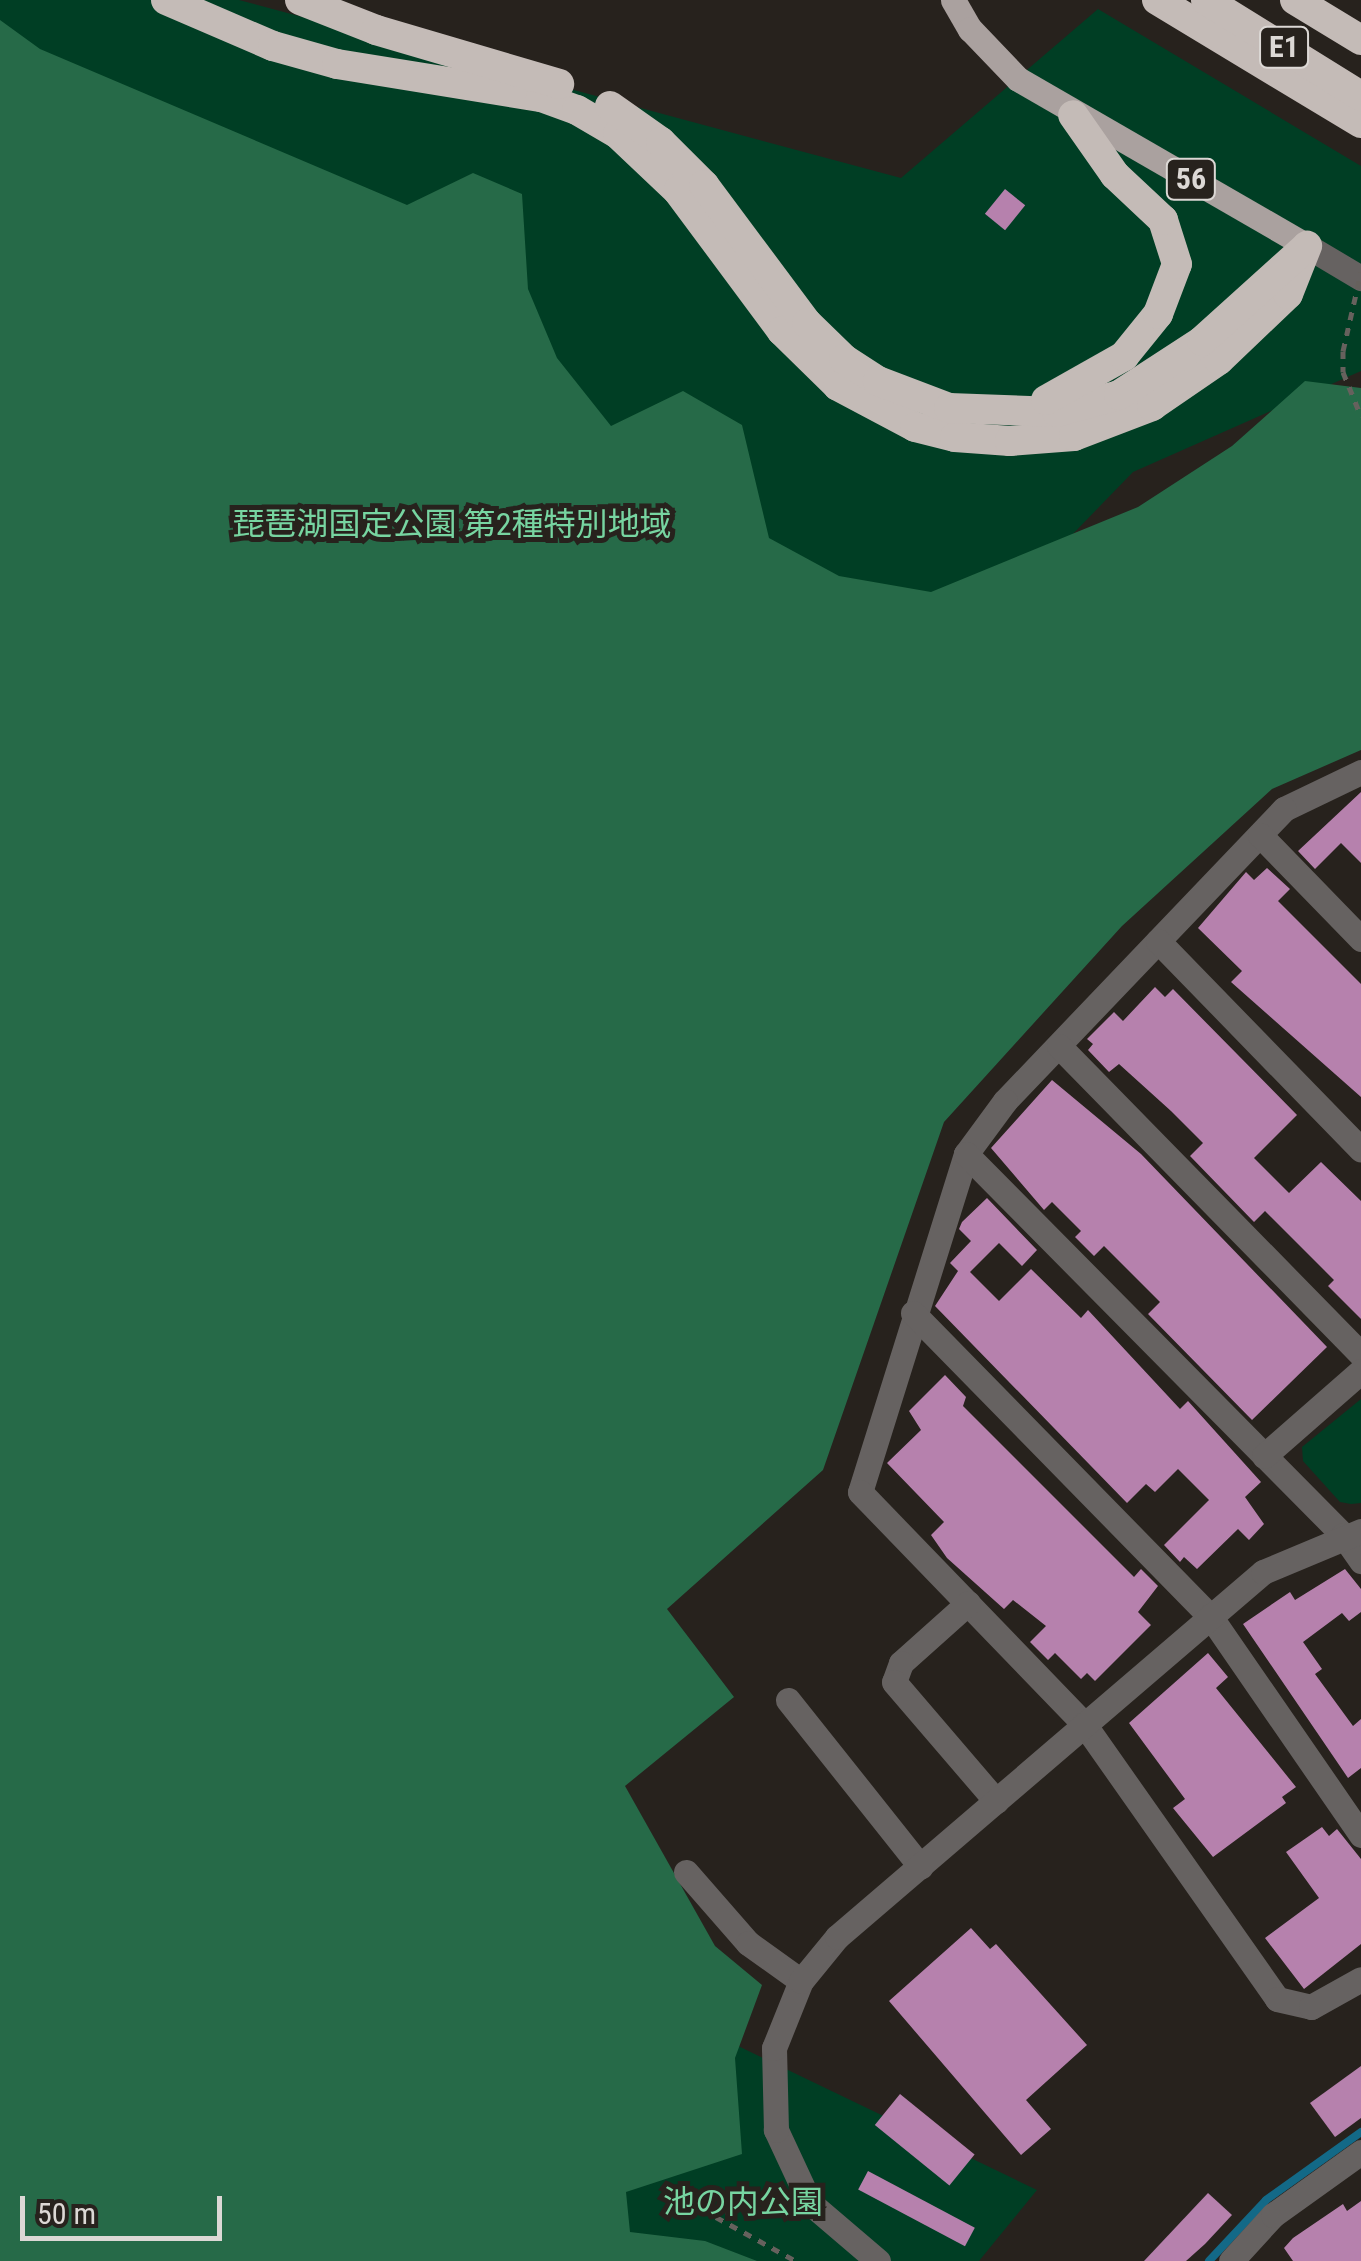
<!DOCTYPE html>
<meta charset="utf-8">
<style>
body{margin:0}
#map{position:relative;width:1361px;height:2261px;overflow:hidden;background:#27221d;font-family:"Roboto Condensed","Noto Sans JP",sans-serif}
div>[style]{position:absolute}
.green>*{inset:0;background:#003e24}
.forest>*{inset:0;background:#266a48}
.stream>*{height:8px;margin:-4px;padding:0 4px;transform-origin:4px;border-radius:4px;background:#136987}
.building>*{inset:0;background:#b681ad;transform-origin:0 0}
.path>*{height:5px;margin-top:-2.5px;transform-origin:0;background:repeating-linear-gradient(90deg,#66615d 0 8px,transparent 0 16px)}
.minor>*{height:25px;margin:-12.5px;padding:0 12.5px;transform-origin:12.5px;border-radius:12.5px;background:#666261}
.major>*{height:25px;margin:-12.5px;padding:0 12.5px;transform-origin:12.5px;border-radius:12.5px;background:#aaa19f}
.highway>*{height:30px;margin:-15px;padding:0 15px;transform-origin:15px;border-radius:15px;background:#c4bbb7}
.path-bridge>*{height:5px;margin-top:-2.5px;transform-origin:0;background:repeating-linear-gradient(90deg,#66615d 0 8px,transparent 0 16px)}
span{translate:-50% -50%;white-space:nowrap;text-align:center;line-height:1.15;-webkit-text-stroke:10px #27221d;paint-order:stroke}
.shield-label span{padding:2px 8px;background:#27221d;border:2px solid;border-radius:8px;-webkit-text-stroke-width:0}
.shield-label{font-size:30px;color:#dcd8d5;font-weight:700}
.park-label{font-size:32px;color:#77d5a1}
.scale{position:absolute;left:20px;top:2196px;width:202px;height:45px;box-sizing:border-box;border:5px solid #dcd8d5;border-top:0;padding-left:12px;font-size:30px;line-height:35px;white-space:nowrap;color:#dcd8d5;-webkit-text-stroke:8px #27221d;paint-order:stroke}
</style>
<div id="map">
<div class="green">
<div style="clip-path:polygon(0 0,239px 0,901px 178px,1098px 9px,1361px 166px,1361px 371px,1133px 472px,682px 937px,176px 1775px,1037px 2190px,979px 2261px,0 2261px)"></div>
<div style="clip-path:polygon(1361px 1399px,1361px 1503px,1351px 1504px,1340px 1502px,1303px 1461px,1302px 1447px)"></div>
</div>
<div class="forest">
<div style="clip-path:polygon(0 20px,40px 49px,407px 205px,473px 173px,522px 194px,528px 289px,557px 358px,611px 426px,683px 391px,742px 425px,769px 538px,839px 576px,931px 592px,1138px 507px,1232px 446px,1305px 381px,1361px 388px,1361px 750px,1272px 789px,1122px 926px,944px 1122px,823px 1470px,667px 1609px,734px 1697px,625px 1786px,715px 1946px,762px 1985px,735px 2058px,742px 2154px,626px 2192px,630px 2232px,705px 2241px,757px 2261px,0 2261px)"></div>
</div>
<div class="stream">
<div style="left:1209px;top:2261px;width:83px;rotate:-46.9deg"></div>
<div style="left:1266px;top:2200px;width:117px;rotate:-35.6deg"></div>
</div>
<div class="building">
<div style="left:1005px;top:189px;width:26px;height:32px;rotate:39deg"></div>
<div style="clip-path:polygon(1361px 792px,1361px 863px,1341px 843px,1315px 869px,1298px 851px)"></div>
<div style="clip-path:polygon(1267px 868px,1290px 889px,1278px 901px,1361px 984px,1361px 1097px,1231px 982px,1242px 971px,1198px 928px,1246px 872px,1254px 880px)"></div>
<div style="clip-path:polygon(1155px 987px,1165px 997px,1173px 989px,1297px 1115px,1254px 1158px,1289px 1193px,1321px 1162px,1361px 1201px,1361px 1319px,1328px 1286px,1334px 1280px,1265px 1211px,1254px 1222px,1190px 1156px,1203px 1143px,1171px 1111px,1119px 1064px,1109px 1072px,1088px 1050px,1093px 1044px,1087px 1039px,1114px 1012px,1123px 1021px)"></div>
<div style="clip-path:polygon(1052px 1080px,1141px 1154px,1327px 1347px,1252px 1420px,1148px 1314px,1160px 1302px,1104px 1246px,1094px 1256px,1075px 1237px,1081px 1231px,1052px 1202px,1044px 1210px,991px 1148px)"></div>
<div style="clip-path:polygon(987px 1198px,1037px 1250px,1022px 1266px,999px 1243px,970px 1272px,999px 1301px,1031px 1269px,1081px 1318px,1088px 1310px,1180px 1409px,1188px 1401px,1261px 1482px,1245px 1497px,1264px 1524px,1249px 1540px,1238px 1529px,1197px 1569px,1184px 1557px,1180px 1562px,1164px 1545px,1209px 1500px,1178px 1469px,1155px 1492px,1146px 1484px,1127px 1503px,935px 1306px,958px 1271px,950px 1263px,971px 1241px,959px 1229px,962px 1222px)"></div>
<div style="clip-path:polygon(945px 1375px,966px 1397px,963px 1406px,1134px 1577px,1141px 1569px,1158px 1586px,1138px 1612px,1151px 1625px,1095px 1681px,1087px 1673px,1081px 1679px,1055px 1653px,1048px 1660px,1030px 1642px,1046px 1626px,1013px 1600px,1004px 1609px,947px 1558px,931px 1535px,944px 1522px,887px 1463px,921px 1430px,909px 1411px)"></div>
<div style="clip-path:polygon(1345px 1569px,1361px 1589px,1361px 1612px,1349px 1621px,1342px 1613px,1303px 1642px,1322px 1669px,1315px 1674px,1353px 1726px,1361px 1719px,1361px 1768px,1348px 1778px,1243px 1624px,1290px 1592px,1295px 1600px)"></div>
<div style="clip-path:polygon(1208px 1653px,1228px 1677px,1216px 1688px,1296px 1787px,1282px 1797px,1286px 1803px,1213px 1857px,1173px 1808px,1185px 1799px,1129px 1723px)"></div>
<div style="clip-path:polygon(1322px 1827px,1329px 1836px,1337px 1829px,1361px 1859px,1361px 1944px,1304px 1989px,1265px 1938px,1319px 1898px,1286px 1852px)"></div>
<div style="clip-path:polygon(971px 1928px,990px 1949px,996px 1944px,1087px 2045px,1026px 2100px,1051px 2129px,1021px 2155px,889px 2001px)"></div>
<div style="clip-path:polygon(1361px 2066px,1361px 2118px,1335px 2137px,1310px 2103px)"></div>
<div style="left:900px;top:2094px;width:96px;height:40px;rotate:39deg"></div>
<div style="left:868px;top:2171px;width:121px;height:21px;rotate:28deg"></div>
<div style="clip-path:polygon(1208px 2193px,1232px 2215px,1205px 2244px,1186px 2261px,1144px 2261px)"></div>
<div style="clip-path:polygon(1361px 2201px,1361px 2261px,1293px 2261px,1284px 2248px,1293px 2238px,1343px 2204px,1347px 2211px)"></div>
</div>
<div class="path">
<div style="left:1343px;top:351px;width:21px;rotate:90deg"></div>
<div style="left:1343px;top:372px;width:48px;rotate:67.8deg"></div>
<div style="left:774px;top:2186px;width:66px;rotate:151.9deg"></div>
<div style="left:716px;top:2217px;width:91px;rotate:28.8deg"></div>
</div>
<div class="minor">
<div style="left:1307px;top:246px;width:63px;rotate:30.7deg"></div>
<div style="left:1361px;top:772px;width:85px;rotate:154.3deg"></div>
<div style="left:1284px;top:809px;width:404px;rotate:133.7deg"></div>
<div style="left:1005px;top:1101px;width:66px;rotate:126.3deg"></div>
<div style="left:966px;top:1154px;width:354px;rotate:107.4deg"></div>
<div style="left:860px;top:1492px;width:322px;rotate:46deg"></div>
<div style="left:1084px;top:1724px;width:336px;rotate:54.9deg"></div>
<div style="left:1277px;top:1999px;width:35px;rotate:13deg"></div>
<div style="left:1311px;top:2007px;width:57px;rotate:-29.2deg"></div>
<div style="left:1260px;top:835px;width:145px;rotate:45.8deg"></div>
<div style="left:1158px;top:941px;width:291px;rotate:45.8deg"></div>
<div style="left:1059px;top:1046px;width:431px;rotate:45.6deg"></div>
<div style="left:966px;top:1154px;width:536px;rotate:45.3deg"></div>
<div style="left:1343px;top:1535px;width:32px;rotate:55deg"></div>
<div style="left:913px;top:1313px;width:424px;rotate:45.6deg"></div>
<div style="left:1210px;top:1616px;width:266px;rotate:55.4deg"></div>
<div style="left:1264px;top:1456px;width:129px;rotate:-41.2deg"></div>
<div style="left:968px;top:1603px;width:90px;rotate:138.2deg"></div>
<div style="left:901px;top:1663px;width:20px;rotate:110deg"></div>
<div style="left:894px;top:1682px;width:157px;rotate:49.4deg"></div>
<div style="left:788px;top:1700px;width:213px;rotate:51.5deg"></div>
<div style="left:686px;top:1872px;width:94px;rotate:48.9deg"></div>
<div style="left:748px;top:1943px;width:65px;rotate:35.6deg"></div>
<div style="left:878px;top:2261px;width:89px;rotate:-139.5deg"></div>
<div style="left:810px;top:2203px;width:81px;rotate:-115deg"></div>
<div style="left:776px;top:2130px;width:82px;rotate:-91.4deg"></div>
<div style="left:774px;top:2048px;width:72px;rotate:-68.1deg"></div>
<div style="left:801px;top:1981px;width:57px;rotate:-50.7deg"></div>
<div style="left:837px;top:1937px;width:561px;rotate:-40.59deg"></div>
<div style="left:1263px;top:1572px;width:106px;rotate:-22.7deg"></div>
<div style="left:1231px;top:2261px;width:62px;rotate:-47.6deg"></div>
<div style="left:1273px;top:2215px;width:108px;rotate:-35.6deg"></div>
</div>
<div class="major">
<div style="left:953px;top:0;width:34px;rotate:60deg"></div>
<div style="left:970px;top:29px;width:69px;rotate:46.2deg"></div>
<div style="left:1018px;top:79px;width:334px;rotate:30deg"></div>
</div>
<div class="highway">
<div style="left:166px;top:0;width:116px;rotate:23.3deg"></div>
<div style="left:273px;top:46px;width:66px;rotate:15.7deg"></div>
<div style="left:337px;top:64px;width:207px;rotate:9.2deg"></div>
<div style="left:541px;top:97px;width:38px;rotate:20deg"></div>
<div style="left:577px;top:110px;width:48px;rotate:30.3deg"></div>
<div style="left:618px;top:134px;width:83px;rotate:43.5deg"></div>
<div style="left:678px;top:191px;width:174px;rotate:53.4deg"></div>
<div style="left:782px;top:331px;width:78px;rotate:44.5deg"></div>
<div style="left:838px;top:386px;width:87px;rotate:28deg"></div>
<div style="left:915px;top:427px;width:41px;rotate:14deg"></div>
<div style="left:955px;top:437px;width:55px;rotate:4.2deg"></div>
<div style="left:1010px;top:441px;width:64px;rotate:-4.5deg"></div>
<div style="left:1074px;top:436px;width:84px;rotate:-21deg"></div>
<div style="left:1152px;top:406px;width:81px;rotate:-34.5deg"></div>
<div style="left:1219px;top:360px;width:95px;rotate:-43.7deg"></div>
<div style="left:1288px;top:294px;width:52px;rotate:-68.4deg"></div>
<div style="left:300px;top:0;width:82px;rotate:21.5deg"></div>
<div style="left:376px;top:30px;width:191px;rotate:16.4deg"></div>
<div style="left:1157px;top:0;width:238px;rotate:31.1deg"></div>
<div style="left:1206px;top:0;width:182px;rotate:31.8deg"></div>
<div style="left:1295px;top:0;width:77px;rotate:31.2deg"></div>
<div style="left:610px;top:106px;width:62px;rotate:35.2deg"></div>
<div style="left:661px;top:142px;width:61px;rotate:45deg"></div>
<div style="left:704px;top:185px;width:172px;rotate:53.3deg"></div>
<div style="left:807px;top:323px;width:52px;rotate:44.2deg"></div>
<div style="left:844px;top:359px;width:40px;rotate:32.9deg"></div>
<div style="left:878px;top:381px;width:76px;rotate:20.8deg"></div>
<div style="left:949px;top:408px;width:108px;rotate:2.1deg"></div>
<div style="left:1057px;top:412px;width:64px;rotate:-15.3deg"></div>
<div style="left:1119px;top:395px;width:99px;rotate:-33deg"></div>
<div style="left:1202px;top:341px;width:139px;rotate:-42.1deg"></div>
<div style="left:1046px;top:400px;width:90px;rotate:-29.4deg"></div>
<div style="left:1124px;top:356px;width:54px;rotate:-51deg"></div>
<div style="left:1158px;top:314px;width:53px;rotate:-69.2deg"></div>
<div style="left:1177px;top:264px;width:46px;rotate:-107.7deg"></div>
<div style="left:1163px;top:220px;width:66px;rotate:-136.8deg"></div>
<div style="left:1115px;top:175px;width:73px;rotate:-125deg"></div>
</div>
<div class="path-bridge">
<div style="left:1343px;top:351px;width:81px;rotate:-77.2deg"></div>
</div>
<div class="shield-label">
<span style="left:1284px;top:47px">E1</span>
<span style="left:1191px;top:179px">56</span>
</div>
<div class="park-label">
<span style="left:452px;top:524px">琵琶湖国定公園 第2種特別地域</span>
<span style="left:743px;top:2202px">池の内公園</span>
</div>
<div class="scale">50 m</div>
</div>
